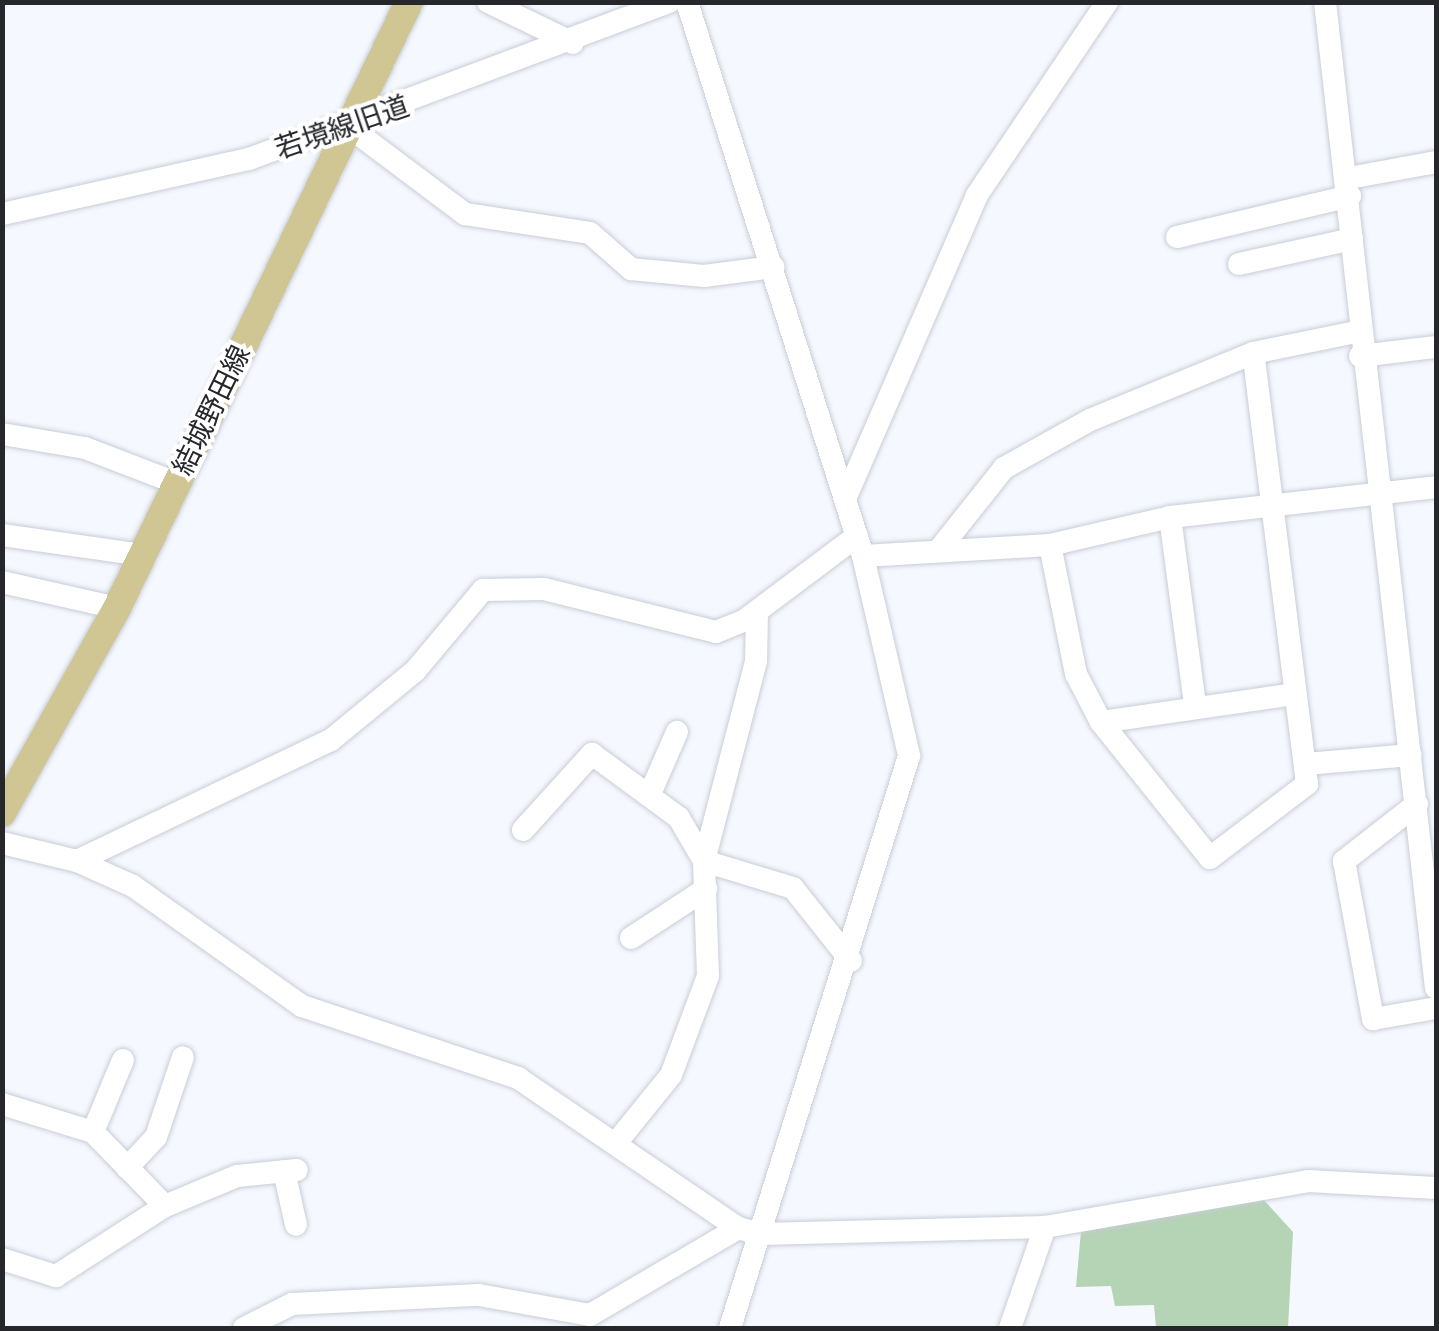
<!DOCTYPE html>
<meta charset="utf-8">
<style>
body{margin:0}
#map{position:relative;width:1439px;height:1331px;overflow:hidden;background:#f5f8fe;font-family:"Archivo Narrow","Noto Sans JP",sans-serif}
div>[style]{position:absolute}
.forest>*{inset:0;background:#b5d3b5}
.roads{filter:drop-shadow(0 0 2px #c8cdd6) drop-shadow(0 0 2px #c8cdd6)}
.minor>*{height:22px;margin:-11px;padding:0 11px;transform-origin:11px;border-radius:11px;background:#fff}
.major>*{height:28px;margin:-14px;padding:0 14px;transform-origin:14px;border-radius:14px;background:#d0c694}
span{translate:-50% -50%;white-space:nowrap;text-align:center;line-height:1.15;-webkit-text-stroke:8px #fff;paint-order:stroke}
.street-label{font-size:28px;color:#26272b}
.frame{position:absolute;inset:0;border:5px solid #26272b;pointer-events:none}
</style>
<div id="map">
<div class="forest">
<div style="clip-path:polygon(1262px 1198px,1293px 1232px,1288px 1328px,1156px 1328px,1154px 1305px,1115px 1306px,1111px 1286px,1076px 1287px,1081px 1231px)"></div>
</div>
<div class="roads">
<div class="minor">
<div style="left:488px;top:2px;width:94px;rotate:25.8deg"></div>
<div style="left:687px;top:2px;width:581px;rotate:72.38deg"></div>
<div style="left:863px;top:556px;width:205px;rotate:77deg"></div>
<div style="left:909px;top:756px;width:599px;rotate:107.38deg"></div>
<div style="left:1325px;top:2px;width:992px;rotate:83.58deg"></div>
<div style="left:361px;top:136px;width:130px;rotate:36.9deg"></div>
<div style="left:465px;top:214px;width:126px;rotate:8.6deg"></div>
<div style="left:590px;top:233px;width:55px;rotate:41.3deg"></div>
<div style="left:631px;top:269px;width:73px;rotate:5.5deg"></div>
<div style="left:704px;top:276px;width:70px;rotate:-7.4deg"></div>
<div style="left:1349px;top:178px;width:88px;rotate:-10.4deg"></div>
<div style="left:2px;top:214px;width:253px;rotate:-12.6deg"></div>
<div style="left:249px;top:159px;width:449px;rotate:-20.5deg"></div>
<div style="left:1177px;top:237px;width:178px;rotate:-13.3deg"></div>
<div style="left:1239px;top:264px;width:116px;rotate:-12.5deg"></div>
<div style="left:1360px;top:356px;width:77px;rotate:-6.8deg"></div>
<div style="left:2px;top:434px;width:84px;rotate:9.6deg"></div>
<div style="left:85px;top:448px;width:97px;rotate:21deg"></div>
<div style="left:845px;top:499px;width:331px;rotate:-66.5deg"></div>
<div style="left:977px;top:195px;width:233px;rotate:-56deg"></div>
<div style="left:1170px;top:517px;width:190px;rotate:82.4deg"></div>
<div style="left:2px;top:535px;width:141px;rotate:8.1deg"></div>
<div style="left:1050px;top:545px;width:132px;rotate:78.6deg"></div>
<div style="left:1076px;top:674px;width:54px;rotate:62.5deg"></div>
<div style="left:1101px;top:722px;width:174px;rotate:51.3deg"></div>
<div style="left:1210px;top:858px;width:122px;rotate:-37.3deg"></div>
<div style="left:1307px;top:784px;width:434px;rotate:-97.1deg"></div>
<div style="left:942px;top:546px;width:100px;rotate:-51.5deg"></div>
<div style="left:1004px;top:468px;width:98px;rotate:-29.2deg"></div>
<div style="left:1090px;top:420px;width:176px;rotate:-22.3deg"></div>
<div style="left:1253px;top:353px;width:105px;rotate:-11.5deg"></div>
<div style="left:863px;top:556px;width:187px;rotate:-3.4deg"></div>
<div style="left:1050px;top:545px;width:123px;rotate:-13.1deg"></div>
<div style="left:1170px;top:517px;width:268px;rotate:-6.4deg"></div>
<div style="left:2px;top:582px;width:118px;rotate:12.7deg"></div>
<div style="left:1101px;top:722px;width:196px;rotate:-8.2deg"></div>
<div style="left:1306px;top:764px;width:105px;rotate:-4.9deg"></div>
<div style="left:649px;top:796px;width:70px;rotate:-66.4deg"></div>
<div style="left:1417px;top:804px;width:93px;rotate:142deg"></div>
<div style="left:1344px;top:861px;width:161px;rotate:79.6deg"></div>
<div style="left:1373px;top:1019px;width:64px;rotate:-9.9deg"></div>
<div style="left:523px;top:830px;width:103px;rotate:-47.8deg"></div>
<div style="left:592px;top:754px;width:108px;rotate:36.3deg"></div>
<div style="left:679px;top:818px;width:50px;rotate:59.8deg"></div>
<div style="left:704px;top:861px;width:93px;rotate:16.9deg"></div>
<div style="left:793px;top:888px;width:93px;rotate:51.5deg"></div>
<div style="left:2px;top:843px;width:77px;rotate:13.5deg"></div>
<div style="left:77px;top:861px;width:61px;rotate:24.1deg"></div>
<div style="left:133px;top:886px;width:207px;rotate:35.4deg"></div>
<div style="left:302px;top:1006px;width:228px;rotate:18.4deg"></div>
<div style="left:518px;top:1078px;width:266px;rotate:34.3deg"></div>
<div style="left:738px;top:1228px;width:24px;rotate:15deg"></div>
<div style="left:761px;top:1234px;width:284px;rotate:-1.4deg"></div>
<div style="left:1045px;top:1227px;width:267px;rotate:-9.9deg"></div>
<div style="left:1308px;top:1181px;width:128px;rotate:3.1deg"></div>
<div style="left:77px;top:861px;width:281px;rotate:-25.5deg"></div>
<div style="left:331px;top:740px;width:109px;rotate:-39.4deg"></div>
<div style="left:415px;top:671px;width:106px;rotate:-50deg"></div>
<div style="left:483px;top:590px;width:61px;rotate:-0.9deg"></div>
<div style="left:544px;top:589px;width:177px;rotate:14deg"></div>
<div style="left:716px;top:632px;width:31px;rotate:-22deg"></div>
<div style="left:745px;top:620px;width:140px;rotate:-36.9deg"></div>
<div style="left:631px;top:938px;width:90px;rotate:-33.2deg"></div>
<div style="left:2px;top:1104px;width:95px;rotate:17.1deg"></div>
<div style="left:93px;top:1132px;width:103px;rotate:45.8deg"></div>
<div style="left:165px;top:1206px;width:78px;rotate:-22.6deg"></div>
<div style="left:237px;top:1176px;width:60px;rotate:-5.7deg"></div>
<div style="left:93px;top:1132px;width:78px;rotate:-67.4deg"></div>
<div style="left:616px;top:1143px;width:87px;rotate:-51deg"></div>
<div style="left:671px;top:1075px;width:106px;rotate:-69.5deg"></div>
<div style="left:708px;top:976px;width:115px;rotate:-92deg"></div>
<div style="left:704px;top:861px;width:207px;rotate:-75.4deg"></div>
<div style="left:756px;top:661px;width:49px;rotate:-88.8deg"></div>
<div style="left:127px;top:1168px;width:42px;rotate:-46.9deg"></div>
<div style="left:156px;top:1137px;width:84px;rotate:-71.4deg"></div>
<div style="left:284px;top:1171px;width:55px;rotate:77.5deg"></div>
<div style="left:2px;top:1259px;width:57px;rotate:17.5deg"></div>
<div style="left:56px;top:1276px;width:130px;rotate:-32.7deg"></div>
<div style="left:244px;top:1328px;width:54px;rotate:-26.6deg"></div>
<div style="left:292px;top:1304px;width:187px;rotate:-2.8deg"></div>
<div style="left:479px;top:1295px;width:113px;rotate:10.2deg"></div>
<div style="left:590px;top:1315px;width:172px;rotate:-30.4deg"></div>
<div style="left:1010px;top:1328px;width:107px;rotate:-70.9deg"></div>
</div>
<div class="major">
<div style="left:2px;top:813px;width:235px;rotate:-60.7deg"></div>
<div style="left:117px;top:608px;width:673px;rotate:-64.27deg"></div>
</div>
</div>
<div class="street-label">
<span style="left:342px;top:127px;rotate:-19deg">若境線旧道</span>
<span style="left:211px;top:410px;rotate:-64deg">結城野田線</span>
</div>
<div class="frame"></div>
</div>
